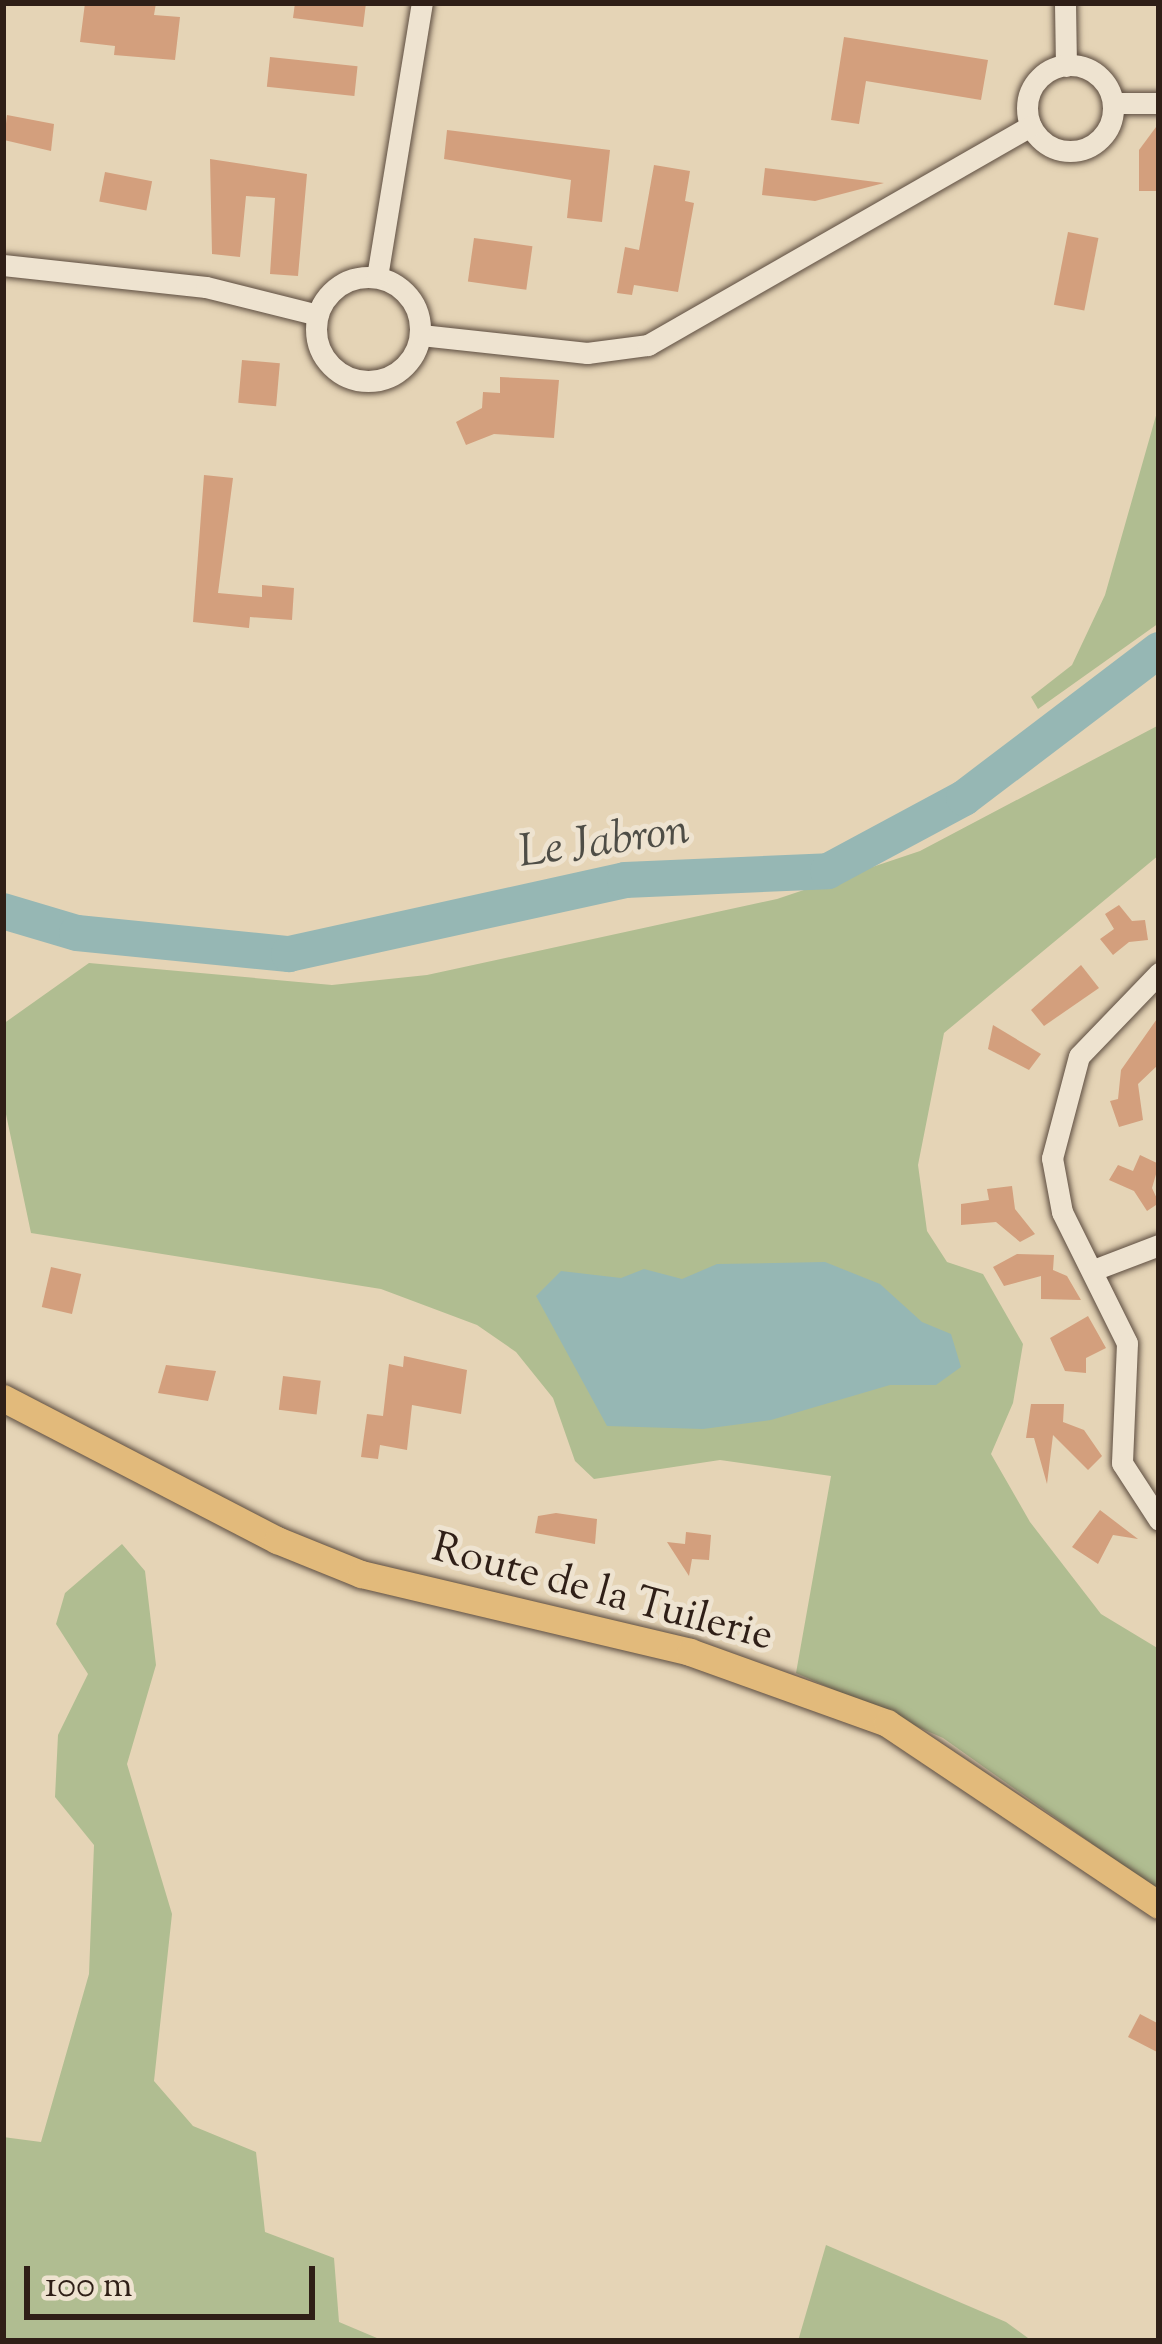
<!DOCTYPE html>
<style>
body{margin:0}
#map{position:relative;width:1162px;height:2344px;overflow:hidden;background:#e5d4b6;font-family:"Sorts Mill Goudy",serif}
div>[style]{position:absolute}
.green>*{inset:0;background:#b0bd91}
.water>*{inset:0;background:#96b7b4}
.river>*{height:36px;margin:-18px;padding:0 18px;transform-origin:18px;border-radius:18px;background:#96b7b4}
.building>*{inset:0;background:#d39f7d;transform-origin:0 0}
.roads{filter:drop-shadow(0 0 3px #5c4c3f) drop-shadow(0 0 3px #5c4c3f)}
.minor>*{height:21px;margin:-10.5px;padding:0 10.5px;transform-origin:10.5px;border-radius:10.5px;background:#eee3d0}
.minor>.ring{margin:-10.5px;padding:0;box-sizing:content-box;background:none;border:21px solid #eee3d0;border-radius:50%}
.major>*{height:27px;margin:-13.5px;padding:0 13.5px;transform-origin:13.5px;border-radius:13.5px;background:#e2ba7b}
span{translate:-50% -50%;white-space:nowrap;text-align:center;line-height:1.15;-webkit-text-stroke:10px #eee3d0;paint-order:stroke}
.street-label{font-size:42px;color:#2f1f17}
.water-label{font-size:45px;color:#4e4d46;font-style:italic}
.frame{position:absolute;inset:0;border:6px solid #2f1f17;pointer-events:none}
.scale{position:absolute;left:24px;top:2266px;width:291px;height:54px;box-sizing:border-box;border:6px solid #2f1f17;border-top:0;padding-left:15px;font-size:36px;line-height:42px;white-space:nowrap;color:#2f1f17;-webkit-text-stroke:9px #eee3d0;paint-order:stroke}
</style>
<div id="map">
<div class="green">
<div style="clip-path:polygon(1159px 405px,1159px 623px,1038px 709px,1031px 697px,1072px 665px,1105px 595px)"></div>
<div style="clip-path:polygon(1159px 725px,1159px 855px,944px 1033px,918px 1165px,927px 1231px,947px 1262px,983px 1274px,1023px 1344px,1013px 1403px,991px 1454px,1030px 1522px,1101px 1614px,1159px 1649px,1159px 1891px,943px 1738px,796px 1673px,831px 1476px,720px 1460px,594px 1479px,575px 1461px,553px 1398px,516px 1352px,477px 1325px,381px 1289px,31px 1233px,3px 1100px,3px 1024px,89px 963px,332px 985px,427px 975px,777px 899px,920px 851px)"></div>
<div style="clip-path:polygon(122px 1544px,145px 1571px,156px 1665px,127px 1764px,172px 1914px,154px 2081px,193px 2126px,256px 2152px,265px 2232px,334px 2258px,339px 2322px,384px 2341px,3px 2341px,3px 2137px,41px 2142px,89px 1974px,94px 1845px,55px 1797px,58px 1735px,88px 1674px,56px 1624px,65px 1593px)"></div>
<div style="clip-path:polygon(826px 2245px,1006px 2322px,1032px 2341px,798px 2341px)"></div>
</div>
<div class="water">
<div style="clip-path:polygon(825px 1262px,880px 1284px,922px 1322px,951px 1334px,961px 1367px,936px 1385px,890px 1385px,771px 1420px,703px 1429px,607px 1426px,536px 1296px,561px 1271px,621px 1278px,644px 1269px,682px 1279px,717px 1264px)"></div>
</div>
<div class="river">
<div style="left:3px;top:911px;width:77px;rotate:16.6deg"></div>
<div style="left:77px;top:933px;width:213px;rotate:5.7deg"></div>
<div style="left:289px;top:954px;width:344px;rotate:-12.4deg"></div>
<div style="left:625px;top:880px;width:203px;rotate:-2.5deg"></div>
<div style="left:828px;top:871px;width:154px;rotate:-28.2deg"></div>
<div style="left:964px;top:798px;width:245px;rotate:-37.2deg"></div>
</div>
<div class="building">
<div style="clip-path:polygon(85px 3px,156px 3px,154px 15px,180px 17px,175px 60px,114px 55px,115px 46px,80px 42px)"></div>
<div style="clip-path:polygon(295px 3px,366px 3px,363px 27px,293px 18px)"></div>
<div style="clip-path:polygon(844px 37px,988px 60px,981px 100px,866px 81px,859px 124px,831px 120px)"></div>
<div style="left:270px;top:57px;width:88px;height:30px;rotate:6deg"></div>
<div style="clip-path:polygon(7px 115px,54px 124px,51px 151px,4px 140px)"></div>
<div style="clip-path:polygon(1159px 123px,1159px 191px,1139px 191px,1139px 150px)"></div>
<div style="clip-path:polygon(447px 130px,610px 150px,602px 222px,567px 218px,571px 180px,444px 159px)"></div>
<div style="clip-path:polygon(210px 159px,307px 174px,298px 276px,270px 274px,275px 198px,246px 196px,240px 257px,212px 254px)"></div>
<div style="clip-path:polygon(654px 165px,690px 171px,685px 201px,694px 203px,678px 292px,634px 285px,632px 295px,617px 293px,625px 247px,639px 250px)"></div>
<div style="clip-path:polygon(765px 168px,884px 183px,815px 201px,762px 195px)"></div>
<div style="left:105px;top:172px;width:48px;height:30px;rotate:11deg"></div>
<div style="left:1068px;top:232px;width:31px;height:74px;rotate:11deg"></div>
<div style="left:474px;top:238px;width:59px;height:44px;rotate:8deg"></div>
<div style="left:242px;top:360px;width:38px;height:43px;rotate:5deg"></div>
<div style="clip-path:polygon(500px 377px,559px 380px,554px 438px,494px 434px,466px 445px,456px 422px,482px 408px,483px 392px,500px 393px)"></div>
<div style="clip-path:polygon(204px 475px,233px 478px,218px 593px,262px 597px,262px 585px,294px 588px,292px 620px,250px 617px,249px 628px,193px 622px)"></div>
<div style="clip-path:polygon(1119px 905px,1132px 921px,1145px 920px,1148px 940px,1129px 942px,1113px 955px,1100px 939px,1114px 929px,1105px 914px)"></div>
<div style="clip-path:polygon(1081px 965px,1099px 988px,1044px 1026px,1031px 1010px)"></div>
<div style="clip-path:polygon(1159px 1016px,1159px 1064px,1138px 1084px,1143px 1120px,1119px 1127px,1110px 1101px,1118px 1099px,1121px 1070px)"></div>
<div style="clip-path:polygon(993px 1025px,1041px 1054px,1029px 1070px,988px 1049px)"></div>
<div style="clip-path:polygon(1140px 1155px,1159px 1164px,1152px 1188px,1159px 1203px,1147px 1211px,1134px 1191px,1109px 1180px,1118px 1165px,1133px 1171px)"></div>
<div style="clip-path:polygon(1012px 1186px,1015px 1209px,1035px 1234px,1020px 1242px,996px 1222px,961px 1225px,961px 1204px,989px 1200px,987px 1189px)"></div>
<div style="clip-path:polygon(1017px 1254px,1054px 1255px,1053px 1270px,1067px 1276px,1081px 1300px,1041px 1299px,1041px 1276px,1004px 1286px,993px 1267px)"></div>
<div style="left:51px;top:1267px;width:31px;height:41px;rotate:13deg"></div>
<div style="clip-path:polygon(1088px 1316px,1106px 1348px,1086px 1358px,1086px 1373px,1065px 1371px,1050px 1338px)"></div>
<div style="clip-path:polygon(404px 1356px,467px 1370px,461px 1414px,412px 1405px,407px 1450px,380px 1445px,378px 1459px,361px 1457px,367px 1414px,383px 1416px,389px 1364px,403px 1367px)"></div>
<div style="clip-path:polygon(166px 1365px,216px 1371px,208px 1401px,158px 1393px)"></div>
<div style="left:283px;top:1376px;width:38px;height:34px;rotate:7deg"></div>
<div style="clip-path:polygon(1031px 1404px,1064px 1404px,1063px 1422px,1084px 1430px,1102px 1456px,1088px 1470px,1053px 1435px,1047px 1484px,1034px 1438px,1026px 1438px)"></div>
<div style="clip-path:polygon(1100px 1510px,1138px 1539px,1113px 1535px,1098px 1564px,1072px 1547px)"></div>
<div style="clip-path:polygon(556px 1513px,597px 1519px,595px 1544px,535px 1533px,538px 1516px)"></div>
<div style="clip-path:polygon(686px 1532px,711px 1535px,709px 1560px,692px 1559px,689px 1576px,667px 1542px,685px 1544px)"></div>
<div style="clip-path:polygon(1140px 2014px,1159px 2024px,1159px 2053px,1128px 2037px)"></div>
</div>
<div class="roads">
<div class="minor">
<div style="left:1065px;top:3px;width:63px;rotate:89.1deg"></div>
<div class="ring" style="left:1027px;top:65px;width:65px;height:65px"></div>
<div style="left:1113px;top:103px;width:46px"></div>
<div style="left:3px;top:265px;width:204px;rotate:6.2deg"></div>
<div style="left:206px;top:287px;width:115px;rotate:14deg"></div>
<div class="ring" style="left:316px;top:277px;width:83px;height:83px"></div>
<div style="left:377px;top:277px;width:278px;rotate:-80.7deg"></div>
<div style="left:421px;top:335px;width:167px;rotate:6.2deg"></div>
<div style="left:587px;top:353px;width:62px;rotate:-7.5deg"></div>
<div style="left:648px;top:345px;width:441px;rotate:-29.8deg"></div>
<div style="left:1159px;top:973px;width:115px;rotate:133.9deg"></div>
<div style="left:1079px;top:1056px;width:106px;rotate:104.8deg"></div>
<div style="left:1052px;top:1158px;width:55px;rotate:79.5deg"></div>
<div style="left:1062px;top:1212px;width:146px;rotate:63.6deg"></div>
<div style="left:1127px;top:1343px;width:120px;rotate:92.4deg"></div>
<div style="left:1122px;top:1463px;width:68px;rotate:57deg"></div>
<div style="left:1096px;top:1269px;width:67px;rotate:-20.9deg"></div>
</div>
<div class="major">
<div style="left:3px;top:1398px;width:309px;rotate:27.4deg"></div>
<div style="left:277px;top:1540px;width:91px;rotate:22deg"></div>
<div style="left:361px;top:1574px;width:338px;rotate:13.3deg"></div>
<div style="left:690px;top:1652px;width:209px;rotate:19.8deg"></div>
<div style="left:887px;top:1723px;width:327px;rotate:33.8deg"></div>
</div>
</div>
<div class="street-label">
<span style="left:602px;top:1594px;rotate:15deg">Route de la Tuilerie</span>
</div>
<div class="water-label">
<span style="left:604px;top:844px;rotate:-8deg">Le Jabron</span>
</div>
<div class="frame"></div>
<div class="scale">100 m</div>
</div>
